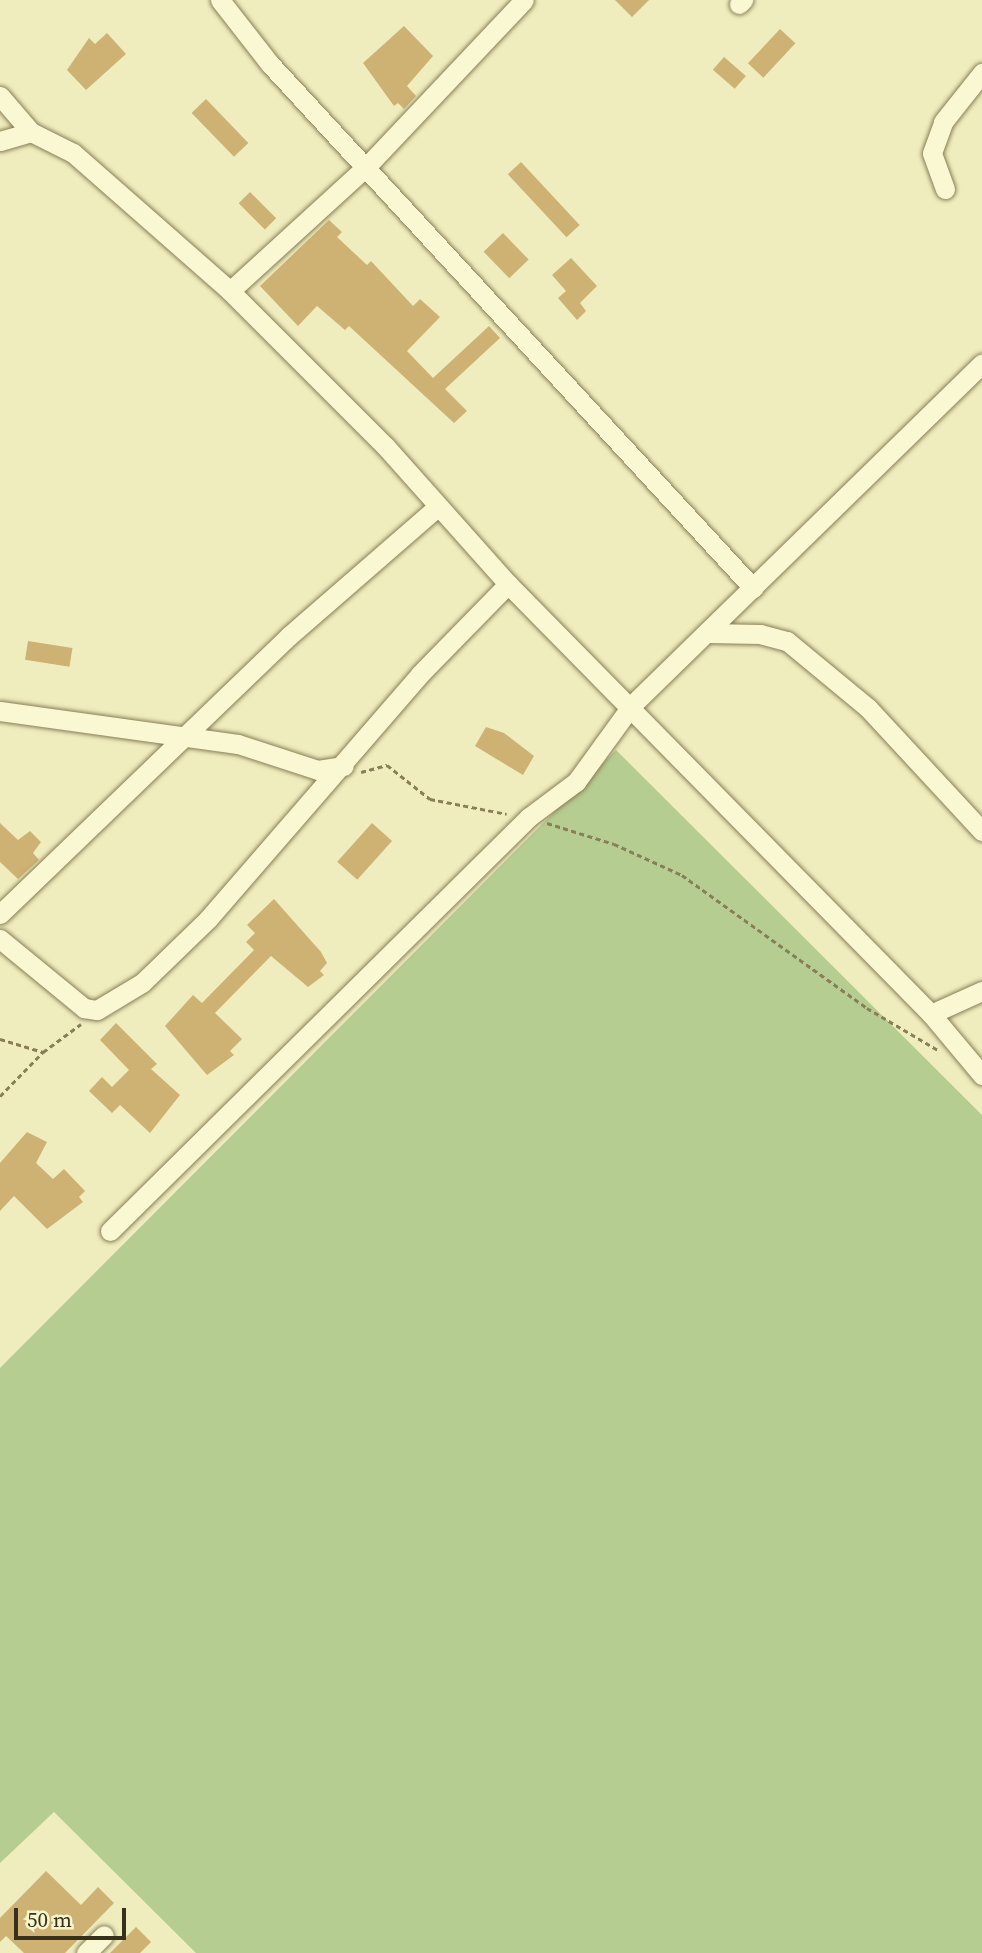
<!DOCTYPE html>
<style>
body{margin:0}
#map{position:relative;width:982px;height:1953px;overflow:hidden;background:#efedbe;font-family:"Source Serif 4",serif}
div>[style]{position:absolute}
.green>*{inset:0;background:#b6cd92}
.building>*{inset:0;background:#ceb273;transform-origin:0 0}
.path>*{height:2.5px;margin-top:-1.25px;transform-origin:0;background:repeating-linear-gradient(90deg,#887e57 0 5px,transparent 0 8.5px)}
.roads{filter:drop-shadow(0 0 2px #887e57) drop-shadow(0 0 2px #887e57)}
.minor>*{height:19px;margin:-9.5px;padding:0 9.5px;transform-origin:9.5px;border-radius:9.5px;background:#faf8d2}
span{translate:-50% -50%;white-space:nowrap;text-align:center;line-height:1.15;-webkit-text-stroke:5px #f6f5ce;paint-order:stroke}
.scale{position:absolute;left:14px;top:1908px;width:112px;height:32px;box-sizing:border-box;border:4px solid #37301c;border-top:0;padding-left:9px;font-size:21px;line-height:24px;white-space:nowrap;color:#37301c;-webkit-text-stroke:5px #f6f5ce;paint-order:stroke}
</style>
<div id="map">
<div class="green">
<div style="clip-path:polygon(616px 750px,982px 1115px,982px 1953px,196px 1953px,54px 1812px,0 1863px,0 1368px)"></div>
</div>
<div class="building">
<div style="clip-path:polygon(615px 0,649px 0,632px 17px)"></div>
<div style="clip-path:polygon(404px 26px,433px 56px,407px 86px,416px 96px,404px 109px,398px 103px,394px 106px,363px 63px)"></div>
<div style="left:780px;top:29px;width:21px;height:47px;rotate:43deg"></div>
<div style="clip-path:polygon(107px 33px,126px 54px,86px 90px,67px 70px,89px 38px,95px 44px)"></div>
<div style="left:724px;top:57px;width:29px;height:17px;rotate:41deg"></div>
<div style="left:206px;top:99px;width:61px;height:20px;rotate:46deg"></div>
<div style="left:521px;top:162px;width:86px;height:18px;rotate:47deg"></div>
<div style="left:250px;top:192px;width:37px;height:16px;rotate:45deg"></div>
<div style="clip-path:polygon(329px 220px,342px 232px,337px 237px,367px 265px,371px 261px,413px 306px,420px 299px,440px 317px,407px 351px,433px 378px,489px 326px,500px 338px,445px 389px,467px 411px,454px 423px,349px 326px,345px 330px,317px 306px,298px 326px,260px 286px)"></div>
<div style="left:503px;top:233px;width:37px;height:27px;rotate:46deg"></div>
<div style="clip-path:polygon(571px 258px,597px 286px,580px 303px,586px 311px,577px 320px,558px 298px,566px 291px,552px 275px)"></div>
<div style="left:28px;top:641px;width:45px;height:19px;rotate:9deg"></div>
<div style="clip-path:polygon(486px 727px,504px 733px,534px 756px,523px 775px,475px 746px)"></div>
<div style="clip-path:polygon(0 823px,18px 840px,30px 831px,41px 842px,33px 853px,39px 860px,18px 879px,0 862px)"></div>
<div style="left:372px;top:823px;width:27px;height:52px;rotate:42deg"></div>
<div style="clip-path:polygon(274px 899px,321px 952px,327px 963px,320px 971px,324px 975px,308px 987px,271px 956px,215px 1013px,242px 1039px,230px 1051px,234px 1055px,207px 1075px,165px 1026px,193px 995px,202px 1003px,254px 950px,246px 942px,255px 933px,247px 925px)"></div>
<div style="clip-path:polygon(116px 1023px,157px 1064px,151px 1069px,180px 1095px,150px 1133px,120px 1105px,112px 1113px,89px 1091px,102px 1077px,112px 1087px,129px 1070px,100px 1040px)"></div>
<div style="clip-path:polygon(27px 1132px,47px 1142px,36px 1163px,53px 1179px,64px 1169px,85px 1191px,79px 1197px,83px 1202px,47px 1229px,14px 1196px,0 1211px,0 1163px)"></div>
<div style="clip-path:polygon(46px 1871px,81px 1905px,98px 1887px,114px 1903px,65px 1953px,24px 1953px,6px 1936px,0 1942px,0 1918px)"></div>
<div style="clip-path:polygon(136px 1927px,151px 1942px,140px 1953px,110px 1953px)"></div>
</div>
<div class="path">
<div style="left:361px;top:772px;width:27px;rotate:-15deg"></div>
<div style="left:387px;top:765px;width:55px;rotate:38.3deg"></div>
<div style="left:430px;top:799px;width:78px;rotate:11deg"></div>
<div style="left:547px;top:823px;width:70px;rotate:17.4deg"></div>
<div style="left:614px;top:844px;width:75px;rotate:24.5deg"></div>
<div style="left:682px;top:875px;width:228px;rotate:35.7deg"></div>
<div style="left:867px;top:1008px;width:82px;rotate:30.6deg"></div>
<div style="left:0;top:1039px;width:45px;rotate:16.8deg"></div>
<div style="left:43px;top:1052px;width:47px;rotate:-36.4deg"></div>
<div style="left:0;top:1096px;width:62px;rotate:-45.7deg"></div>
</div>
<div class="roads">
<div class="minor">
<div style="left:220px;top:0;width:81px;rotate:52deg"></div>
<div style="left:270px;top:64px;width:713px;rotate:47.33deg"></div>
<div style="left:739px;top:4px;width:6px;rotate:-45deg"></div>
<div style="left:0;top:96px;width:48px;rotate:49.3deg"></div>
<div style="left:0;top:141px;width:32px;rotate:-16deg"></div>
<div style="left:31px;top:132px;width:47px;rotate:26.6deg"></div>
<div style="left:73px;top:153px;width:209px;rotate:41.3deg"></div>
<div style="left:230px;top:291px;width:221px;rotate:45deg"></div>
<div style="left:386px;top:447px;width:183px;rotate:48.3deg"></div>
<div style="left:508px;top:584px;width:603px;rotate:45.47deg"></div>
<div style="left:931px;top:1014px;width:80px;rotate:50.1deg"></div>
<div style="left:945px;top:189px;width:38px;rotate:-110deg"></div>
<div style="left:932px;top:153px;width:33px;rotate:-70deg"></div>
<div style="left:943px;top:122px;width:63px;rotate:-51.5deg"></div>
<div style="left:230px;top:291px;width:185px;rotate:-42.4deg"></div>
<div style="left:367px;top:166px;width:228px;rotate:-46.6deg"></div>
<div style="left:708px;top:633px;width:52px;rotate:1.1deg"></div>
<div style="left:760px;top:634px;width:28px;rotate:15deg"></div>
<div style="left:787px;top:641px;width:105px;rotate:39.6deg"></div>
<div style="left:868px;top:708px;width:168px;rotate:47.2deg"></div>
<div style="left:0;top:711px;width:240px;rotate:7.9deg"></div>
<div style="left:238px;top:744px;width:84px;rotate:18deg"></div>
<div style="left:318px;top:770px;width:26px;rotate:-9deg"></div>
<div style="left:0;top:914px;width:402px;rotate:-43.9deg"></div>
<div style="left:290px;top:635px;width:195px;rotate:-41deg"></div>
<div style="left:0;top:939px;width:109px;rotate:39.4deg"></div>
<div style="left:84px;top:1008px;width:13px;rotate:9deg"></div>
<div style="left:97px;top:1010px;width:52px;rotate:-31deg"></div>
<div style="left:142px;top:983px;width:92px;rotate:-44.1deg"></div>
<div style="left:208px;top:919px;width:324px;rotate:-49.1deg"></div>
<div style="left:420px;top:674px;width:126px;rotate:-45.6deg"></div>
<div style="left:931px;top:1014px;width:56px;rotate:-24.3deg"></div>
<div style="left:110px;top:1231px;width:589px;rotate:-44.66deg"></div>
<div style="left:529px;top:817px;width:59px;rotate:-36.7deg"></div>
<div style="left:576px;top:782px;width:95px;rotate:-54deg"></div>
<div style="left:632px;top:705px;width:489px;rotate:-44.3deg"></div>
<div style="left:86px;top:1953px;width:25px;rotate:-45deg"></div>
</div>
</div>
<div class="scale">50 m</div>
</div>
